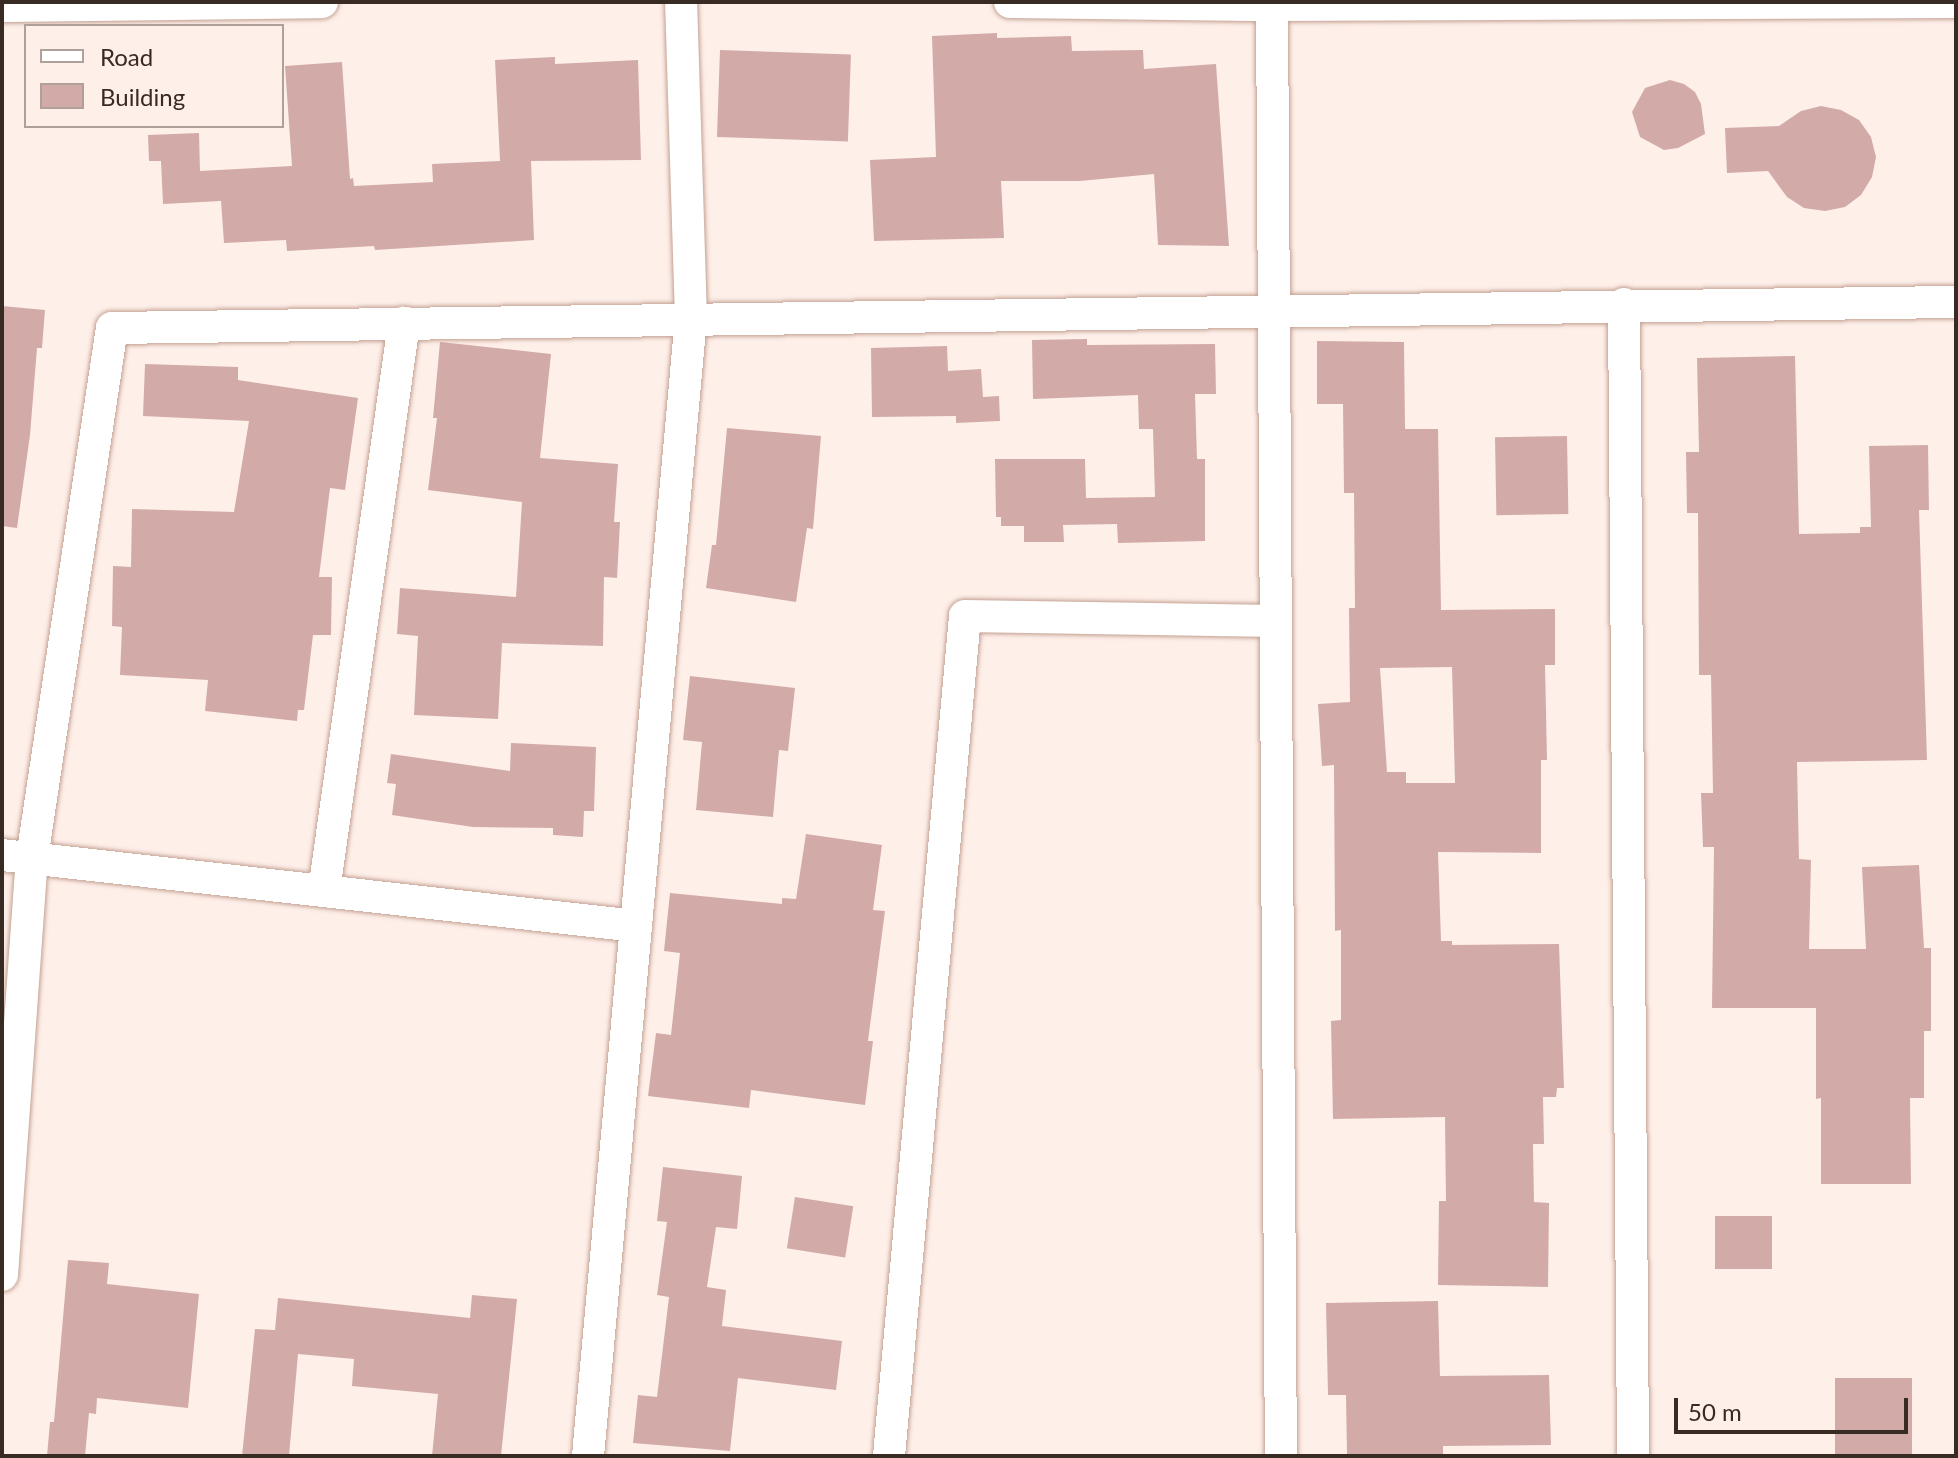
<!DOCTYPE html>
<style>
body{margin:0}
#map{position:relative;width:1958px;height:1458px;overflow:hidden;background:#feefe9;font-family:Lato,sans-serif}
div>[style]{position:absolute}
.building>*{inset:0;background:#d2aba9;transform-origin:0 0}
.roads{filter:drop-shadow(0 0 2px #c3a192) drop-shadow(0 0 2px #c3a192)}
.minor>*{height:32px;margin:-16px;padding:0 16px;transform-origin:16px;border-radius:16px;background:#fff}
span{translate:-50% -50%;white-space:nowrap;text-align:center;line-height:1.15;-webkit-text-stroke:8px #feefe9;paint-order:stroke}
.frame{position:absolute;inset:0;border:4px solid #382b24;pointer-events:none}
.legend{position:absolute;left:24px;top:24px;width:260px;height:104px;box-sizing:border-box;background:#feefe9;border:2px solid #afa19a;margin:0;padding:10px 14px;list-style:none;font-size:24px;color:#382b24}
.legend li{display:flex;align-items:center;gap:16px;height:40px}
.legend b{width:40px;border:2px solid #afa19a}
.scale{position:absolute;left:1674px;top:1398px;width:234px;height:36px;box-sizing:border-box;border:4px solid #382b24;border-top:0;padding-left:10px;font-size:24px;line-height:28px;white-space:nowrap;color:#382b24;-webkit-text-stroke:6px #feefe9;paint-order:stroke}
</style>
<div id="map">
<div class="building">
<div style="clip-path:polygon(997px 33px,997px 38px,1071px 36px,1072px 51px,1143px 50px,1144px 69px,1216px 64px,1229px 246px,1158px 245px,1154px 174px,1080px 181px,1001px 181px,1004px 238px,874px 241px,870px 160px,936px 157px,932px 36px)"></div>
<div style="left:720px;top:50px;width:131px;height:87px;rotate:2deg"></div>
<div style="clip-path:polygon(555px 57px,555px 64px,638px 60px,641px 160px,531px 161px,534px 240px,375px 250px,374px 246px,287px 251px,286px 240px,224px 243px,221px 201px,163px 204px,161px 161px,149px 161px,148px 135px,199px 133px,200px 171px,292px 166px,285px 66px,342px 62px,350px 179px,353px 178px,354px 186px,433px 182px,432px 164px,500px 161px,495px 60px)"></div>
<div style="clip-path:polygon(1670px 80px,1684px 84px,1695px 92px,1701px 104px,1705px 134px,1678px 148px,1664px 150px,1640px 137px,1632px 112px,1645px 88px)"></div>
<div style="clip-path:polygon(1821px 106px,1841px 110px,1859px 120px,1871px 137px,1876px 157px,1872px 177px,1861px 195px,1845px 207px,1825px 211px,1804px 208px,1787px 197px,1768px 171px,1727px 173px,1725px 128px,1779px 126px,1801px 111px)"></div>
<div style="clip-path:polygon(2px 306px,45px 310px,42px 348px,37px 348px,30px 435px,17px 528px,2px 526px)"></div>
<div style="clip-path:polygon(1087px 339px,1087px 345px,1215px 344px,1216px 394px,1195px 394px,1197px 459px,1205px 459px,1205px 541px,1118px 543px,1117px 524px,1063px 525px,1064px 542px,1024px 542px,1024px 526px,1001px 526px,1001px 517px,996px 517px,995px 459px,1085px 459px,1086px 498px,1155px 497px,1153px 429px,1139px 429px,1138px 395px,1033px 399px,1032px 340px)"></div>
<div style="clip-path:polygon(evenodd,1317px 341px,1404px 342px,1405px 429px,1438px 429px,1441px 610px,1555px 609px,1555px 665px,1545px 665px,1547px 760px,1541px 760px,1541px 853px,1438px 852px,1441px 941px,1452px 941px,1452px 945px,1559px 944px,1564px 1088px,1557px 1088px,1556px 1097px,1543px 1097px,1544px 1144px,1533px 1144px,1534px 1202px,1549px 1203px,1548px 1287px,1438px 1285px,1439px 1201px,1446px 1201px,1445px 1117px,1333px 1119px,1331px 1021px,1341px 1020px,1341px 930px,1335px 931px,1334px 765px,1322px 766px,1318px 704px,1350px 702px,1349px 608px,1355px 608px,1354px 493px,1344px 493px,1343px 404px,1317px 404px,1317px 341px,1452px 667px,1455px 783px,1406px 783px,1406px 772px,1387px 772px,1380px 668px,1452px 667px)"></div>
<div style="clip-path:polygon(440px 342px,551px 354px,540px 458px,618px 464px,614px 522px,620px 522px,617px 578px,604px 577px,603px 646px,502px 643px,498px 719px,414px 715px,418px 636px,397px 634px,400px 588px,516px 597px,522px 502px,428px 490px,437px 418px,433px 418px)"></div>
<div style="clip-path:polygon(947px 346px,948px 371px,981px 369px,983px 397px,999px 396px,1000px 421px,956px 423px,956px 416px,872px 417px,871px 348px)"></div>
<div style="clip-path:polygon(1795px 356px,1799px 534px,1860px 533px,1860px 527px,1871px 527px,1869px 446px,1928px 445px,1929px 510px,1919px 510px,1927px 760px,1797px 762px,1799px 859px,1811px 860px,1809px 949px,1866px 949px,1862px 867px,1919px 865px,1924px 948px,1931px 948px,1931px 1031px,1924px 1031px,1924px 1098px,1910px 1098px,1911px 1184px,1821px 1184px,1821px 1098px,1816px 1099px,1816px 1008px,1712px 1008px,1714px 847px,1703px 847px,1701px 793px,1713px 793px,1711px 675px,1699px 675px,1698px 513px,1687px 513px,1686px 452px,1699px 452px,1697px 358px)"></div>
<div style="clip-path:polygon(145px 364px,238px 367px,238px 380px,358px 398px,345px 490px,330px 488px,319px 577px,332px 577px,331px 635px,313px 635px,304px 710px,298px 710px,297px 721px,205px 711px,208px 680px,120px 675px,122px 627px,112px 626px,113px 566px,131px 567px,132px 509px,234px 512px,249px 421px,143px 416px)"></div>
<div style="clip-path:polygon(727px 428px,821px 436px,813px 529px,807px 528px,796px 602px,706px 588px,712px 545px,716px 545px)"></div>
<div style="left:1567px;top:436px;width:78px;height:72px;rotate:89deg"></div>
<div style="clip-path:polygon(690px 676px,795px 688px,788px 751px,779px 750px,773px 817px,696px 810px,702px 742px,683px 740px)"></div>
<div style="clip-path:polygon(511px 743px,596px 747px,594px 811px,584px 811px,583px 837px,553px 835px,553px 828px,473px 827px,392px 815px,396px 784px,387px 783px,391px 754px,510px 771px)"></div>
<div style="clip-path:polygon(806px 834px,882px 845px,873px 910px,885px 911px,868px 1041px,873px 1041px,865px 1105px,751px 1090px,749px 1108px,648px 1096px,656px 1033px,671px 1035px,680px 953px,664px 951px,670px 893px,782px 904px,782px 898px,796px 899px)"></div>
<div style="clip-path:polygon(663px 1167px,742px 1176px,737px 1229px,716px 1227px,707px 1287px,726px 1290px,722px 1326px,842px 1341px,836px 1390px,738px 1378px,730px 1451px,633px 1443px,638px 1395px,657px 1397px,669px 1297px,657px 1295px,667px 1222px,657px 1221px)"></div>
<div style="left:795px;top:1197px;width:59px;height:52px;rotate:9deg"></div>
<div style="left:1772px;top:1216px;width:53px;height:57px;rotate:90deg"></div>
<div style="clip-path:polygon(68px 1260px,109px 1263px,107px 1284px,199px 1294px,188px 1408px,97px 1398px,96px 1414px,89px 1413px,85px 1456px,47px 1456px,50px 1422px,54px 1422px)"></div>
<div style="clip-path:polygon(472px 1295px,517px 1299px,501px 1456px,432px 1456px,438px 1394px,352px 1386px,354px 1359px,298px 1354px,289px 1456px,242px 1456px,255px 1329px,275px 1330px,278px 1298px,470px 1318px)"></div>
<div style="clip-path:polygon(1438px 1301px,1440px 1376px,1549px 1375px,1551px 1445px,1443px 1446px,1443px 1456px,1347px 1456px,1346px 1395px,1328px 1395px,1326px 1303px)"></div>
<div style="left:1912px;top:1378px;width:78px;height:77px;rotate:90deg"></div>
</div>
<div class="roads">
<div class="minor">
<div style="left:1010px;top:2px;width:262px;rotate:0.7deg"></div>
<div style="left:1272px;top:5px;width:684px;rotate:-0.25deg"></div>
<div style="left:1272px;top:2px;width:1454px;rotate:89.65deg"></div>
<div style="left:2px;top:6px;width:320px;rotate:-0.7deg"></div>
<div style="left:1624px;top:304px;width:1152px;rotate:89.55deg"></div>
<div style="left:2px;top:855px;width:638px;rotate:6.39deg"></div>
<div style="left:324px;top:891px;width:574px;rotate:-81.98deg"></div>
<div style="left:2px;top:1275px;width:418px;rotate:-85.9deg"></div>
<div style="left:32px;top:858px;width:536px;rotate:-81.42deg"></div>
<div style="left:112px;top:328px;width:1844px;rotate:-0.81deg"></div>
<div style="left:588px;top:1456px;width:1143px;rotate:-84.83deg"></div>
<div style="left:691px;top:318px;width:316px;rotate:-91.8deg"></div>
<div style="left:889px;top:1456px;width:843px;rotate:-84.83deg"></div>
<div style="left:965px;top:616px;width:311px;rotate:0.9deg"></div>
</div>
</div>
<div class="frame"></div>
<ul class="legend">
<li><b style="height:10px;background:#fff"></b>Road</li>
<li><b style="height:22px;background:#d2aba9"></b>Building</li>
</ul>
<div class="scale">50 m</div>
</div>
